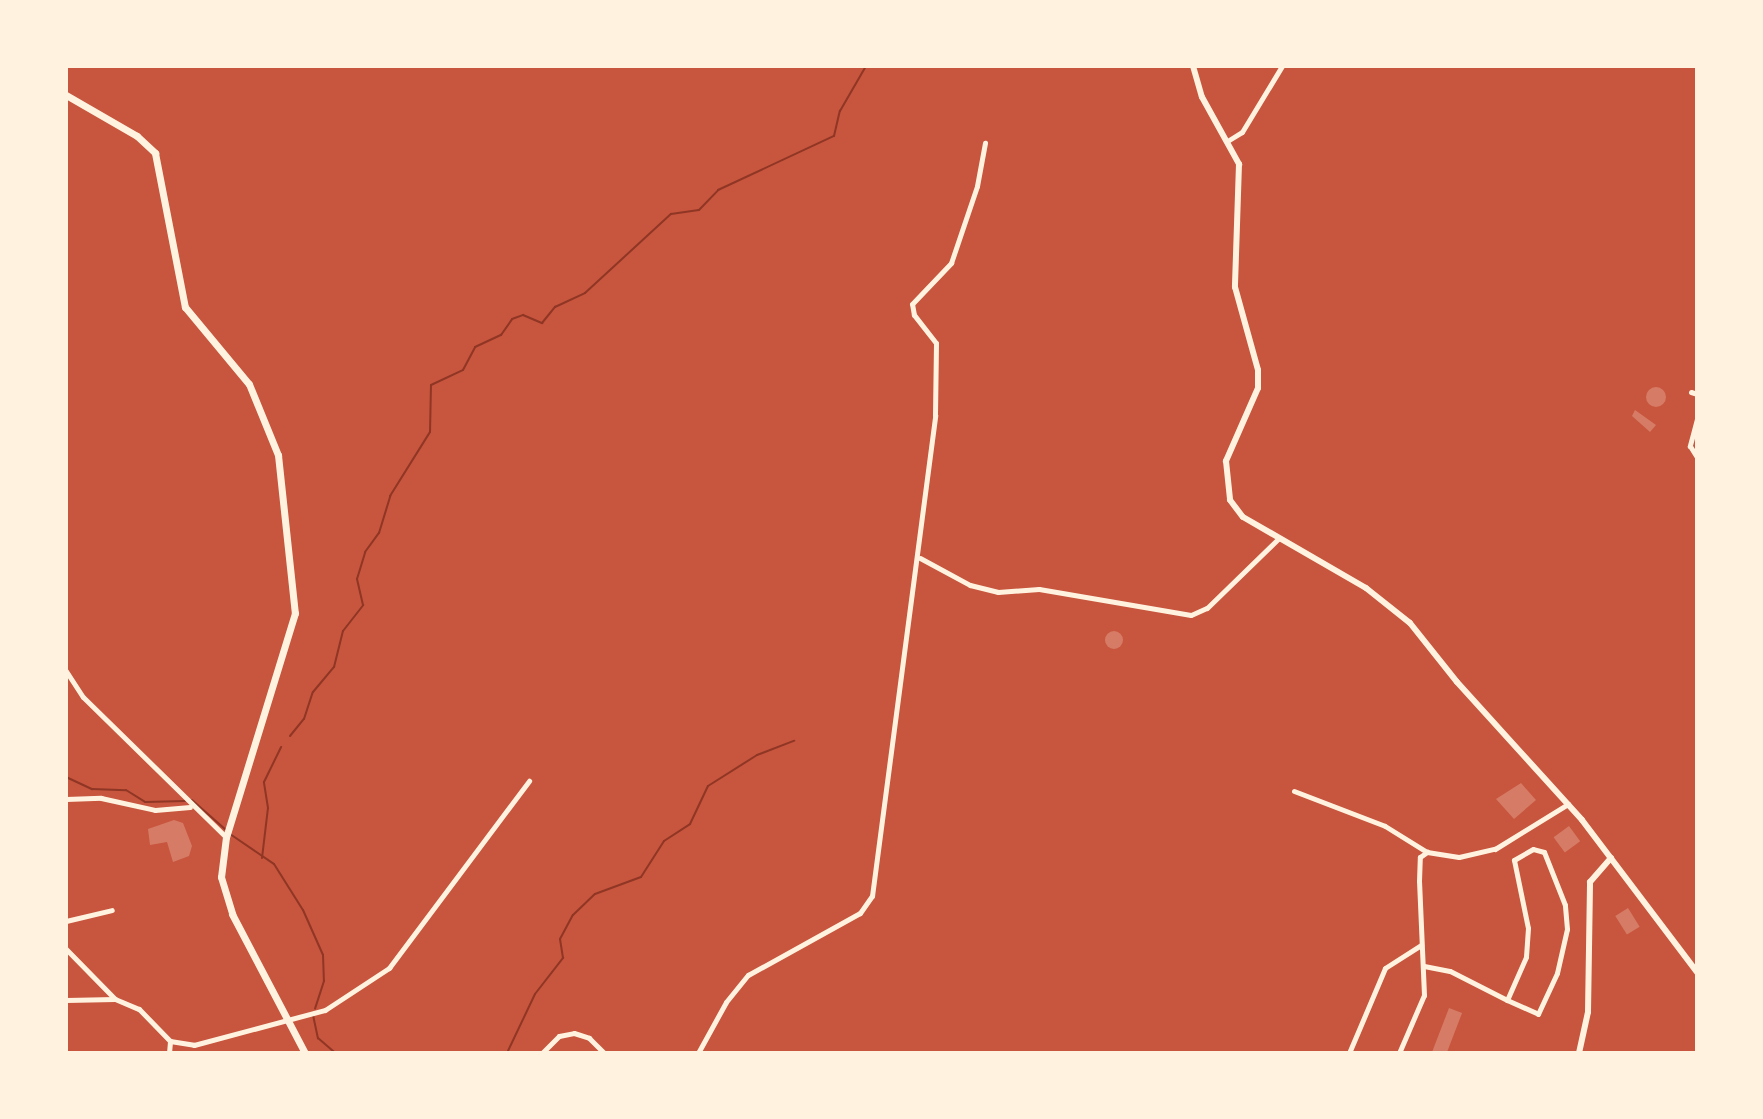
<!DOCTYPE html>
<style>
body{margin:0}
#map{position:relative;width:1763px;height:1119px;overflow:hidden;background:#c8553d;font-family:"Archivo Narrow",sans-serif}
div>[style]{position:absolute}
.stream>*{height:2px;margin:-1px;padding:0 1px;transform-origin:1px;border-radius:1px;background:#8f3625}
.building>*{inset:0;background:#d67c66;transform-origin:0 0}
.round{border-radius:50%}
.minor>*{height:5px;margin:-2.5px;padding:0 2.5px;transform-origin:2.5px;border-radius:2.5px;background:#fff3e0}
.tertiary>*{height:6px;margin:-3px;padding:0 3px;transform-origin:3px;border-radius:3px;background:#fff3e0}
.secondary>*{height:7px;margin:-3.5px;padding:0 3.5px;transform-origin:3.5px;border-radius:3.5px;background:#fff3e0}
span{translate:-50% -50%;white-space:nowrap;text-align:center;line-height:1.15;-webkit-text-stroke:6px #fff3e0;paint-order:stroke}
.frame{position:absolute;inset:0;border:68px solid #fff3e0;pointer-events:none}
</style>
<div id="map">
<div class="stream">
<div style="left:290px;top:736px;width:22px;rotate:-51deg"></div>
<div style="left:304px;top:719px;width:28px;rotate:-72deg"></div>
<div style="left:313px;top:692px;width:33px;rotate:-50deg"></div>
<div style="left:334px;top:667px;width:37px;rotate:-76deg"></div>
<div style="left:343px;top:631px;width:33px;rotate:-52deg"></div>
<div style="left:363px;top:605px;width:27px;rotate:-103deg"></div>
<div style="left:357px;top:579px;width:28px;rotate:-73deg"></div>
<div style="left:365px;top:552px;width:24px;rotate:-54deg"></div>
<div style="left:379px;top:533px;width:39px;rotate:-73deg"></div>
<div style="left:390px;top:496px;width:75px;rotate:-58deg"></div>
<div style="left:430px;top:432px;width:47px;rotate:-88.8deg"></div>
<div style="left:431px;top:385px;width:35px;rotate:-25deg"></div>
<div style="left:463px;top:370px;width:26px;rotate:-62deg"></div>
<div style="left:475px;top:347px;width:29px;rotate:-25deg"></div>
<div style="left:501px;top:335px;width:19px;rotate:-55deg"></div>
<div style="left:512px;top:319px;width:12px;rotate:-20deg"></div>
<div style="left:523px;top:315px;width:21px;rotate:23deg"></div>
<div style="left:542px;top:323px;width:21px;rotate:-51deg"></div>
<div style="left:555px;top:307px;width:33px;rotate:-25deg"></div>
<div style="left:585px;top:293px;width:117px;rotate:-42.6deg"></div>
<div style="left:671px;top:214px;width:28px;rotate:-8deg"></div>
<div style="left:699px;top:210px;width:28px;rotate:-46deg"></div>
<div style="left:718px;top:190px;width:128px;rotate:-25deg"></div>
<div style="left:834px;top:136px;width:26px;rotate:-77deg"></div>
<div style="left:840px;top:111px;width:52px;rotate:-60deg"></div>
<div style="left:66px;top:777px;width:29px;rotate:25deg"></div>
<div style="left:92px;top:789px;width:34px;rotate:2deg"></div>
<div style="left:126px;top:790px;width:22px;rotate:32deg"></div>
<div style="left:145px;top:802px;width:40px;rotate:-1.4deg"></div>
<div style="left:192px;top:800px;width:45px;rotate:41.4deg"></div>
<div style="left:230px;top:834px;width:53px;rotate:34.3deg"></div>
<div style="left:274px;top:864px;width:54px;rotate:57.8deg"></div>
<div style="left:303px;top:910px;width:49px;rotate:66deg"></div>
<div style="left:323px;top:955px;width:26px;rotate:88deg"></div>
<div style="left:324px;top:981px;width:29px;rotate:108deg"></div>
<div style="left:262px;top:858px;width:50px;rotate:-83.2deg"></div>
<div style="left:268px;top:808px;width:26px;rotate:-99deg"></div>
<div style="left:264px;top:782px;width:39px;rotate:-64deg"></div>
<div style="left:313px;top:1015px;width:24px;rotate:78deg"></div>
<div style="left:318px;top:1038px;width:23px;rotate:41deg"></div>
<div style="left:507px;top:1053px;width:65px;rotate:-64.6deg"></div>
<div style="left:535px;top:994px;width:46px;rotate:-52.1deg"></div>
<div style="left:563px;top:958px;width:19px;rotate:-99deg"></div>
<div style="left:560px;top:939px;width:27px;rotate:-62deg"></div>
<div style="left:573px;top:915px;width:30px;rotate:-44deg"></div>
<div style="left:595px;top:894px;width:49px;rotate:-20.3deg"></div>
<div style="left:641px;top:877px;width:43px;rotate:-57.4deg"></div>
<div style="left:664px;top:841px;width:31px;rotate:-33deg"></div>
<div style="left:690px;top:824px;width:42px;rotate:-64.7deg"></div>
<div style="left:708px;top:786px;width:58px;rotate:-32.3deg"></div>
<div style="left:757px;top:755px;width:40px;rotate:-21deg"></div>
</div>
<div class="building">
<div class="round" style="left:1646px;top:387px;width:20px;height:20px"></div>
<div style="clip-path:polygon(1635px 410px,1656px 425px,1650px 432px,1632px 416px)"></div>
<div class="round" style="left:1105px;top:631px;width:18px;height:18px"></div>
<div style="clip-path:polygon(1521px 783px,1536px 800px,1514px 819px,1496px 799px)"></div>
<div style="clip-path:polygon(174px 820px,183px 823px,192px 846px,189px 856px,173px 862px,167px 842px,150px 845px,148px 829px)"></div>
<div style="left:1569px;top:826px;width:19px;height:19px;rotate:54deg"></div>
<div style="left:1628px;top:908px;width:22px;height:15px;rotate:58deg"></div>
<div style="left:1449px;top:1008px;width:14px;height:48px;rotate:21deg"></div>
</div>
<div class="minor">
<div style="left:1229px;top:140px;width:15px;rotate:-32deg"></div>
<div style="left:1242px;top:132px;width:77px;rotate:-58.8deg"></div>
<div style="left:1691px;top:392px;width:6px;rotate:18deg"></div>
<div style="left:1697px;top:419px;width:28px;rotate:105deg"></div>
<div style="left:1690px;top:446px;width:13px;rotate:58deg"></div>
<div style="left:920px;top:558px;width:57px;rotate:28.4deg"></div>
<div style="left:970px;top:585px;width:29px;rotate:14deg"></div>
<div style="left:998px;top:592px;width:41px;rotate:-4.2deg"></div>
<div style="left:1039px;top:589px;width:154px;rotate:9.7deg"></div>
<div style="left:1191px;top:615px;width:17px;rotate:-24deg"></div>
<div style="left:1207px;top:608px;width:100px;rotate:-44.2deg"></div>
<div style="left:66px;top:671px;width:31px;rotate:57deg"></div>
<div style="left:83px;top:697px;width:200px;rotate:44.4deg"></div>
<div style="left:1294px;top:791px;width:97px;rotate:21deg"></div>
<div style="left:1385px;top:826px;width:49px;rotate:31.8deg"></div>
<div style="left:1427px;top:852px;width:32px;rotate:9deg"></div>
<div style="left:1459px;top:857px;width:37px;rotate:-13deg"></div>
<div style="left:1495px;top:849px;width:86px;rotate:-31.7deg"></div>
<div style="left:66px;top:799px;width:35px;rotate:-2deg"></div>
<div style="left:101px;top:798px;width:55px;rotate:12.5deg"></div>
<div style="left:155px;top:810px;width:35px;rotate:-5deg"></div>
<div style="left:66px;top:921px;width:47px;rotate:-13.4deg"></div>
<div style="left:66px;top:949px;width:69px;rotate:45.6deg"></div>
<div style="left:1424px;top:966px;width:26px;rotate:11deg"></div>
<div style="left:1450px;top:971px;width:64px;rotate:27deg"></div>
<div style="left:1507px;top:1000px;width:34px;rotate:24deg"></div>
<div style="left:1538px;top:1014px;width:45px;rotate:-65.1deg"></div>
<div style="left:1557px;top:973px;width:45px;rotate:-77.2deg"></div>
<div style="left:1567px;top:929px;width:24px;rotate:-95deg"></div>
<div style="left:1565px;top:905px;width:57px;rotate:-111.6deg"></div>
<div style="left:1544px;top:852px;width:11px;rotate:-165deg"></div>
<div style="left:1533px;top:849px;width:22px;rotate:150deg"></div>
<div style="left:1514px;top:860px;width:69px;rotate:78.4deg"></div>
<div style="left:1528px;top:928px;width:29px;rotate:94deg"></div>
<div style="left:1526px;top:957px;width:47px;rotate:113.8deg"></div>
<div style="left:66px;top:1000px;width:49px;rotate:-1.2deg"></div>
<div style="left:115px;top:999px;width:26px;rotate:23deg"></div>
<div style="left:139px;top:1009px;width:45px;rotate:45.9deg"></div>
<div style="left:170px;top:1041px;width:24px;rotate:9deg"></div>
<div style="left:194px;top:1045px;width:136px;rotate:-15deg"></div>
<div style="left:325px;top:1010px;width:77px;rotate:-33.3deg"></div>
<div style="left:389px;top:968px;width:234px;rotate:-53.2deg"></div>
<div style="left:169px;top:1053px;width:12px;rotate:-85deg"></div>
<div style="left:542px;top:1053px;width:24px;rotate:-45deg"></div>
<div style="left:559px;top:1036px;width:15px;rotate:-11deg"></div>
<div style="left:574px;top:1033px;width:16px;rotate:18deg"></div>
<div style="left:589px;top:1038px;width:21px;rotate:45deg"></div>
<div style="left:698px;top:1053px;width:58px;rotate:-61.2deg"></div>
<div style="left:726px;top:1002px;width:35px;rotate:-51deg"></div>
<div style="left:748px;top:975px;width:128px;rotate:-29deg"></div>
<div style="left:860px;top:913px;width:21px;rotate:-55deg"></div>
<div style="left:872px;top:896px;width:485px;rotate:-82.5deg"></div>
<div style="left:935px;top:415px;width:72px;rotate:-89.2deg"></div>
<div style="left:936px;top:343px;width:36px;rotate:-128deg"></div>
<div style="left:914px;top:315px;width:11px;rotate:-100deg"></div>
<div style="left:912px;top:304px;width:57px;rotate:-46.4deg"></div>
<div style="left:951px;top:263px;width:81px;rotate:-71.3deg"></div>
<div style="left:977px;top:186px;width:44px;rotate:-79.5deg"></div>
<div style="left:1349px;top:1053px;width:92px;rotate:-67deg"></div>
<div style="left:1385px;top:968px;width:43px;rotate:-32.6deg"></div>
<div style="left:1399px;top:1053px;width:63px;rotate:-66.7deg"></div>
<div style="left:1424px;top:995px;width:114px;rotate:-92.5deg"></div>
<div style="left:1419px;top:881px;width:24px;rotate:-88deg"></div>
<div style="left:1420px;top:857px;width:9px;rotate:-36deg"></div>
</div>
<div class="tertiary">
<div style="left:1193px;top:66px;width:32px;rotate:74deg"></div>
<div style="left:1202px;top:97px;width:77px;rotate:61.1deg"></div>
<div style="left:1239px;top:164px;width:123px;rotate:91.9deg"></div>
<div style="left:1235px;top:287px;width:86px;rotate:74.5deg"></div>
<div style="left:1258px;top:370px;width:18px;rotate:90deg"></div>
<div style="left:1258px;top:388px;width:80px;rotate:113.7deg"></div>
<div style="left:1226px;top:461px;width:39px;rotate:84deg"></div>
<div style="left:1230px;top:500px;width:21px;rotate:53deg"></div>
<div style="left:1243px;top:517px;width:142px;rotate:30deg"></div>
<div style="left:1366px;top:588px;width:56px;rotate:38.5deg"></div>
<div style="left:1410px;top:623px;width:75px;rotate:51.5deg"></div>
<div style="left:1457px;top:682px;width:186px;rotate:47.8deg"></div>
<div style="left:1582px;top:820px;width:191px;rotate:52.9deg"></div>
<div style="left:1579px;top:1053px;width:42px;rotate:-77.6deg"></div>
<div style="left:1588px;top:1012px;width:130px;rotate:-89.1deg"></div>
<div style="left:1590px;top:882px;width:32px;rotate:-49deg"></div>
</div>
<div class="secondary">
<div style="left:66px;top:95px;width:82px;rotate:30deg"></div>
<div style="left:137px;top:136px;width:25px;rotate:43deg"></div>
<div style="left:155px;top:153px;width:157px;rotate:79deg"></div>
<div style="left:185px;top:307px;width:100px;rotate:50.3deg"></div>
<div style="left:249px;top:384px;width:77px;rotate:67.8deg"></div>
<div style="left:278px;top:455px;width:159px;rotate:83.9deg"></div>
<div style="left:295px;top:613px;width:234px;rotate:107.1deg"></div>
<div style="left:226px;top:837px;width:40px;rotate:97.1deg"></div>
<div style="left:221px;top:877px;width:39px;rotate:73deg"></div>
<div style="left:232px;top:914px;width:157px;rotate:62.3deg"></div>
</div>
<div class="frame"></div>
</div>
